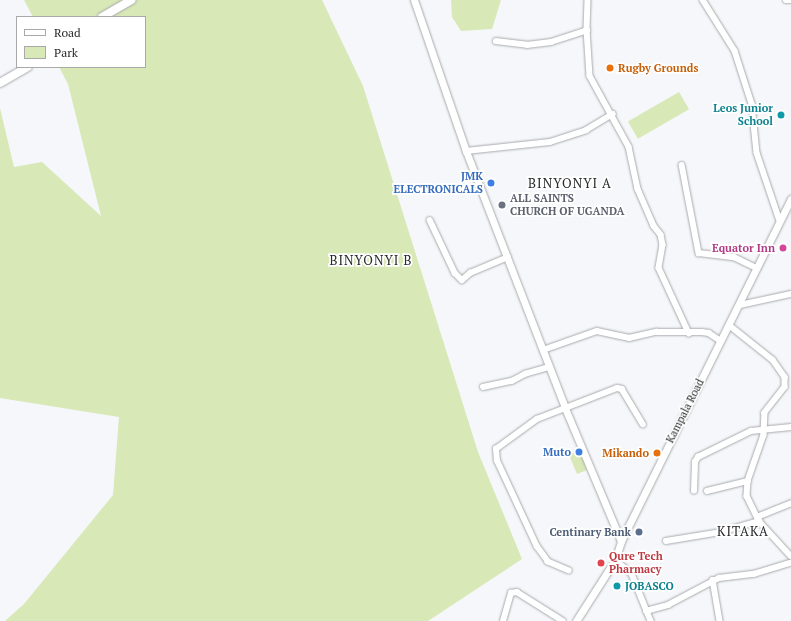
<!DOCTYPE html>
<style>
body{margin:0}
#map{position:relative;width:791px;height:621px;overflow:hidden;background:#f5f7fa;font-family:"PT Serif",serif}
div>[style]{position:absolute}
.green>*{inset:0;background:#d8e8b6;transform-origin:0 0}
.roads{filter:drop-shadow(0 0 1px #a8aaad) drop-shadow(0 0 1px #a8aaad)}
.minor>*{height:5.5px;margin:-2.75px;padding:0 2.75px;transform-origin:2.75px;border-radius:2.75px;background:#fff}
.major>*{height:7px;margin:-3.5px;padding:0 3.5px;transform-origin:3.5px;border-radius:3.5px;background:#fff}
.highway>*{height:8px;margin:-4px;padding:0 4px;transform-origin:4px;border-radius:4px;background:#fff}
.dots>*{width:11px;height:11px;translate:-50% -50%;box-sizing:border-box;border:2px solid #fff;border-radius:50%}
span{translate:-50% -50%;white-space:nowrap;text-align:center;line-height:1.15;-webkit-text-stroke:3.5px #fff;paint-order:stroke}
.food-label{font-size:11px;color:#c56008;font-weight:700}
.left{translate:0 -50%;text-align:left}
.right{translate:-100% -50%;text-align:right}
.culture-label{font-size:11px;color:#0d838f;font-weight:700}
.shop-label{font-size:11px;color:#366cbe;font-weight:700}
.worship-label{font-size:11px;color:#5b616d;font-weight:700}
.hotel-label{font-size:11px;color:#b23c85;font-weight:700}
.street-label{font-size:11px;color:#28292a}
.service-label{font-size:11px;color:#4e5e75;font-weight:700}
.health-label{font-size:11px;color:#be3a42;font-weight:700}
.quarter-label{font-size:13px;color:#28292a;letter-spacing:1px}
.legend{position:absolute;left:16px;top:16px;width:130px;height:52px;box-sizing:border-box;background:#fff;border:1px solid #a9a9aa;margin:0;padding:5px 7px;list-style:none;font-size:12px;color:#28292a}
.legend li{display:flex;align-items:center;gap:8px;height:20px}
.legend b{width:20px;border:1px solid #a9a9aa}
</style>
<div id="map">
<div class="green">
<div style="clip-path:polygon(24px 0,322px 0,363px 86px,478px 452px,522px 559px,428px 621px,5px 621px,24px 604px,113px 495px,119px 417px,0 398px,0 108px,14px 167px,42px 162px,101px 216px,68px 84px,59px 67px,145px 67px,145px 17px,33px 17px)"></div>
<div style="clip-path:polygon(451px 0,501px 0,492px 29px,461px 31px,452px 17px)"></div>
<div style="left:679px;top:92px;width:20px;height:59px;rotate:60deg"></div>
<div style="clip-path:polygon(576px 451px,578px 455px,581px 454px,587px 470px,577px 474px,569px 455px)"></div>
</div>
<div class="roads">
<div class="minor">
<div style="left:588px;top:0;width:30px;rotate:92deg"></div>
<div style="left:587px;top:30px;width:46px;rotate:86.3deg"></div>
<div style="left:590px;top:76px;width:81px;rotate:61.2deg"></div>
<div style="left:629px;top:147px;width:43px;rotate:77.9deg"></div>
<div style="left:638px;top:189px;width:40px;rotate:66.6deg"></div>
<div style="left:654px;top:226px;width:11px;rotate:52deg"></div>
<div style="left:661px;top:235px;width:10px;rotate:79deg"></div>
<div style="left:663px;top:245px;width:23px;rotate:100deg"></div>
<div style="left:659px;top:268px;width:72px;rotate:65.2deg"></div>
<div style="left:703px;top:0;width:60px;rotate:57.9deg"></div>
<div style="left:735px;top:51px;width:56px;rotate:72.2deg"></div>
<div style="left:752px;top:104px;width:49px;rotate:84.2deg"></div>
<div style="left:757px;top:153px;width:72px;rotate:71.3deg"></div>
<div style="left:786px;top:0;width:5px"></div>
<div style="left:496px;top:41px;width:31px;rotate:7deg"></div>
<div style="left:527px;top:45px;width:24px;rotate:-7deg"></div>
<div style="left:551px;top:42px;width:38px;rotate:-18deg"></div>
<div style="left:466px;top:151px;width:84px;rotate:-6.1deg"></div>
<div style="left:550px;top:142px;width:38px;rotate:-18deg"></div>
<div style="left:586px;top:130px;width:31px;rotate:-31deg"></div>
<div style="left:682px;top:165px;width:90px;rotate:79.1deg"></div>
<div style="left:699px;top:253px;width:35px;rotate:7deg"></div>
<div style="left:734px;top:257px;width:25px;rotate:26deg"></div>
<div style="left:430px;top:220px;width:59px;rotate:64.7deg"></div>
<div style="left:455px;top:273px;width:10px;rotate:45deg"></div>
<div style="left:462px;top:280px;width:11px;rotate:-41deg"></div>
<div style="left:470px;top:273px;width:41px;rotate:-22.8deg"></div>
<div style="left:740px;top:305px;width:52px;rotate:-12.2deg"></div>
<div style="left:729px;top:325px;width:56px;rotate:38.5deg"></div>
<div style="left:773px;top:360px;width:21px;rotate:55deg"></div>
<div style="left:785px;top:377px;width:10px;rotate:90deg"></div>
<div style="left:785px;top:387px;width:33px;rotate:128deg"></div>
<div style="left:765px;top:413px;width:22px;rotate:93deg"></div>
<div style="left:764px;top:435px;width:49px;rotate:109.2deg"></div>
<div style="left:748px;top:481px;width:15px;rotate:94deg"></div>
<div style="left:747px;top:496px;width:28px;rotate:64deg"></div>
<div style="left:759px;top:521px;width:47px;rotate:47.6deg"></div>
<div style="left:543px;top:350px;width:57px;rotate:-19.4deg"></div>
<div style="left:597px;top:331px;width:33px;rotate:12deg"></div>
<div style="left:629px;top:338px;width:28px;rotate:-13deg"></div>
<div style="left:656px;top:332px;width:46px"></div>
<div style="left:702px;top:332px;width:7px;rotate:8deg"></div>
<div style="left:709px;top:333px;width:14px;rotate:34deg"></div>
<div style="left:483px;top:387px;width:30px;rotate:-12deg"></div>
<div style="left:512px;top:381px;width:15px;rotate:-28deg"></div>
<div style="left:525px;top:374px;width:25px;rotate:-16deg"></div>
<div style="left:694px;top:491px;width:29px;rotate:-88deg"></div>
<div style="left:695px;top:462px;width:6px;rotate:-59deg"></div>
<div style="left:698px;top:457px;width:59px;rotate:-26.1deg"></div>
<div style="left:751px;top:431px;width:40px;rotate:-5.7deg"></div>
<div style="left:707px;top:491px;width:42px;rotate:-13.7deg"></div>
<div style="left:757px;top:517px;width:37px;rotate:-22deg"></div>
<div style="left:666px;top:541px;width:56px;rotate:-9.3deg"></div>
<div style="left:721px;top:532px;width:40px;rotate:-16deg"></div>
<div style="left:615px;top:560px;width:22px;rotate:39deg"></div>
<div style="left:632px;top:574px;width:51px;rotate:68deg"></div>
<div style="left:569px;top:571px;width:23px;rotate:-157deg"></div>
<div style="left:548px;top:562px;width:19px;rotate:-126deg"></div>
<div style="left:537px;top:547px;width:95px;rotate:-114.9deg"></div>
<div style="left:497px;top:461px;width:12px;rotate:-95deg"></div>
<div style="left:496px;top:449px;width:51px;rotate:-36.2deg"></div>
<div style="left:537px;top:419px;width:86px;rotate:-21.2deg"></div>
<div style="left:617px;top:388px;width:5px;rotate:11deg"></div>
<div style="left:622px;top:389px;width:41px;rotate:59deg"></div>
<div style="left:713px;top:580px;width:42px;rotate:80.3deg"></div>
<div style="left:646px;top:611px;width:23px;rotate:-15deg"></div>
<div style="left:668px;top:605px;width:58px;rotate:-27.9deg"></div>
<div style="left:719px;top:578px;width:35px;rotate:-7deg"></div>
<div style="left:754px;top:574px;width:39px;rotate:-17deg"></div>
<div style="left:503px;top:621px;width:29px;rotate:-74deg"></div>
<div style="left:511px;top:593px;width:6px;rotate:-9deg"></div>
<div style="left:517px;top:592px;width:54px;rotate:32.2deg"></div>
</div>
<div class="major">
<div style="left:414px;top:0;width:160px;rotate:71deg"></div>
<div style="left:466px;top:151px;width:275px;rotate:68.9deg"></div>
<div style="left:565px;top:408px;width:144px;rotate:67.2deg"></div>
<div style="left:576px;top:621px;width:72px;rotate:-57.4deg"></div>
<div style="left:615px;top:560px;width:20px;rotate:-72deg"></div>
<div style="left:621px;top:541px;width:382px;rotate:-63.6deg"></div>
</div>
<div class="highway">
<div style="left:102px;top:17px;width:34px;rotate:-30deg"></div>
<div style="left:0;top:83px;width:32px;rotate:-30deg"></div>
</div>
</div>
<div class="dots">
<div style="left:610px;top:68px;background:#e8710a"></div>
<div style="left:781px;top:115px;background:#0f9aa8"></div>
<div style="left:491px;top:183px;background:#3f7fe0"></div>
<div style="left:502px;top:205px;background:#6b7280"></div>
<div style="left:783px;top:248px;background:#d1479c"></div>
<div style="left:579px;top:452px;background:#3f7fe0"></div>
<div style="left:657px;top:453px;background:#e8710a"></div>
<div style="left:639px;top:532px;background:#5c6f8a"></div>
<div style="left:601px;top:563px;background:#e0444e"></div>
<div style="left:617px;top:586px;background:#0f9aa8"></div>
</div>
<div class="food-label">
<span class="left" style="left:618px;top:68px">Rugby Grounds</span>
<span class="right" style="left:649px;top:453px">Mikando</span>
</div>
<div class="culture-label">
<span class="right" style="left:773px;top:115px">Leos Junior<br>School</span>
<span class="left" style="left:625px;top:586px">JOBASCO</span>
</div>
<div class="shop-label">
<span class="right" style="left:483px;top:183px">JMK<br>ELECTRONICALS</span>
<span class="right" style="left:571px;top:452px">Muto</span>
</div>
<div class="worship-label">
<span class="left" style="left:510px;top:205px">ALL SAINTS<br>CHURCH OF UGANDA</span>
</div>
<div class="hotel-label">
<span class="right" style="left:775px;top:248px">Equator Inn</span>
</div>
<div class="street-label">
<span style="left:685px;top:411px;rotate:-63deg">Kampala Road</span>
</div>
<div class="service-label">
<span class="right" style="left:631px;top:532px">Centinary Bank</span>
</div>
<div class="health-label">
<span class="left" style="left:609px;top:563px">Qure Tech<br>Pharmacy</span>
</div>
<div class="quarter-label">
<span style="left:570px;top:183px">BINYONYI A</span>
<span style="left:371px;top:260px">BINYONYI B</span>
<span style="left:743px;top:531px">KITAKA</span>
</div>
<ul class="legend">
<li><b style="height:5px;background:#fff"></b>Road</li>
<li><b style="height:11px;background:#d8e8b6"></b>Park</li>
</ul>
</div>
